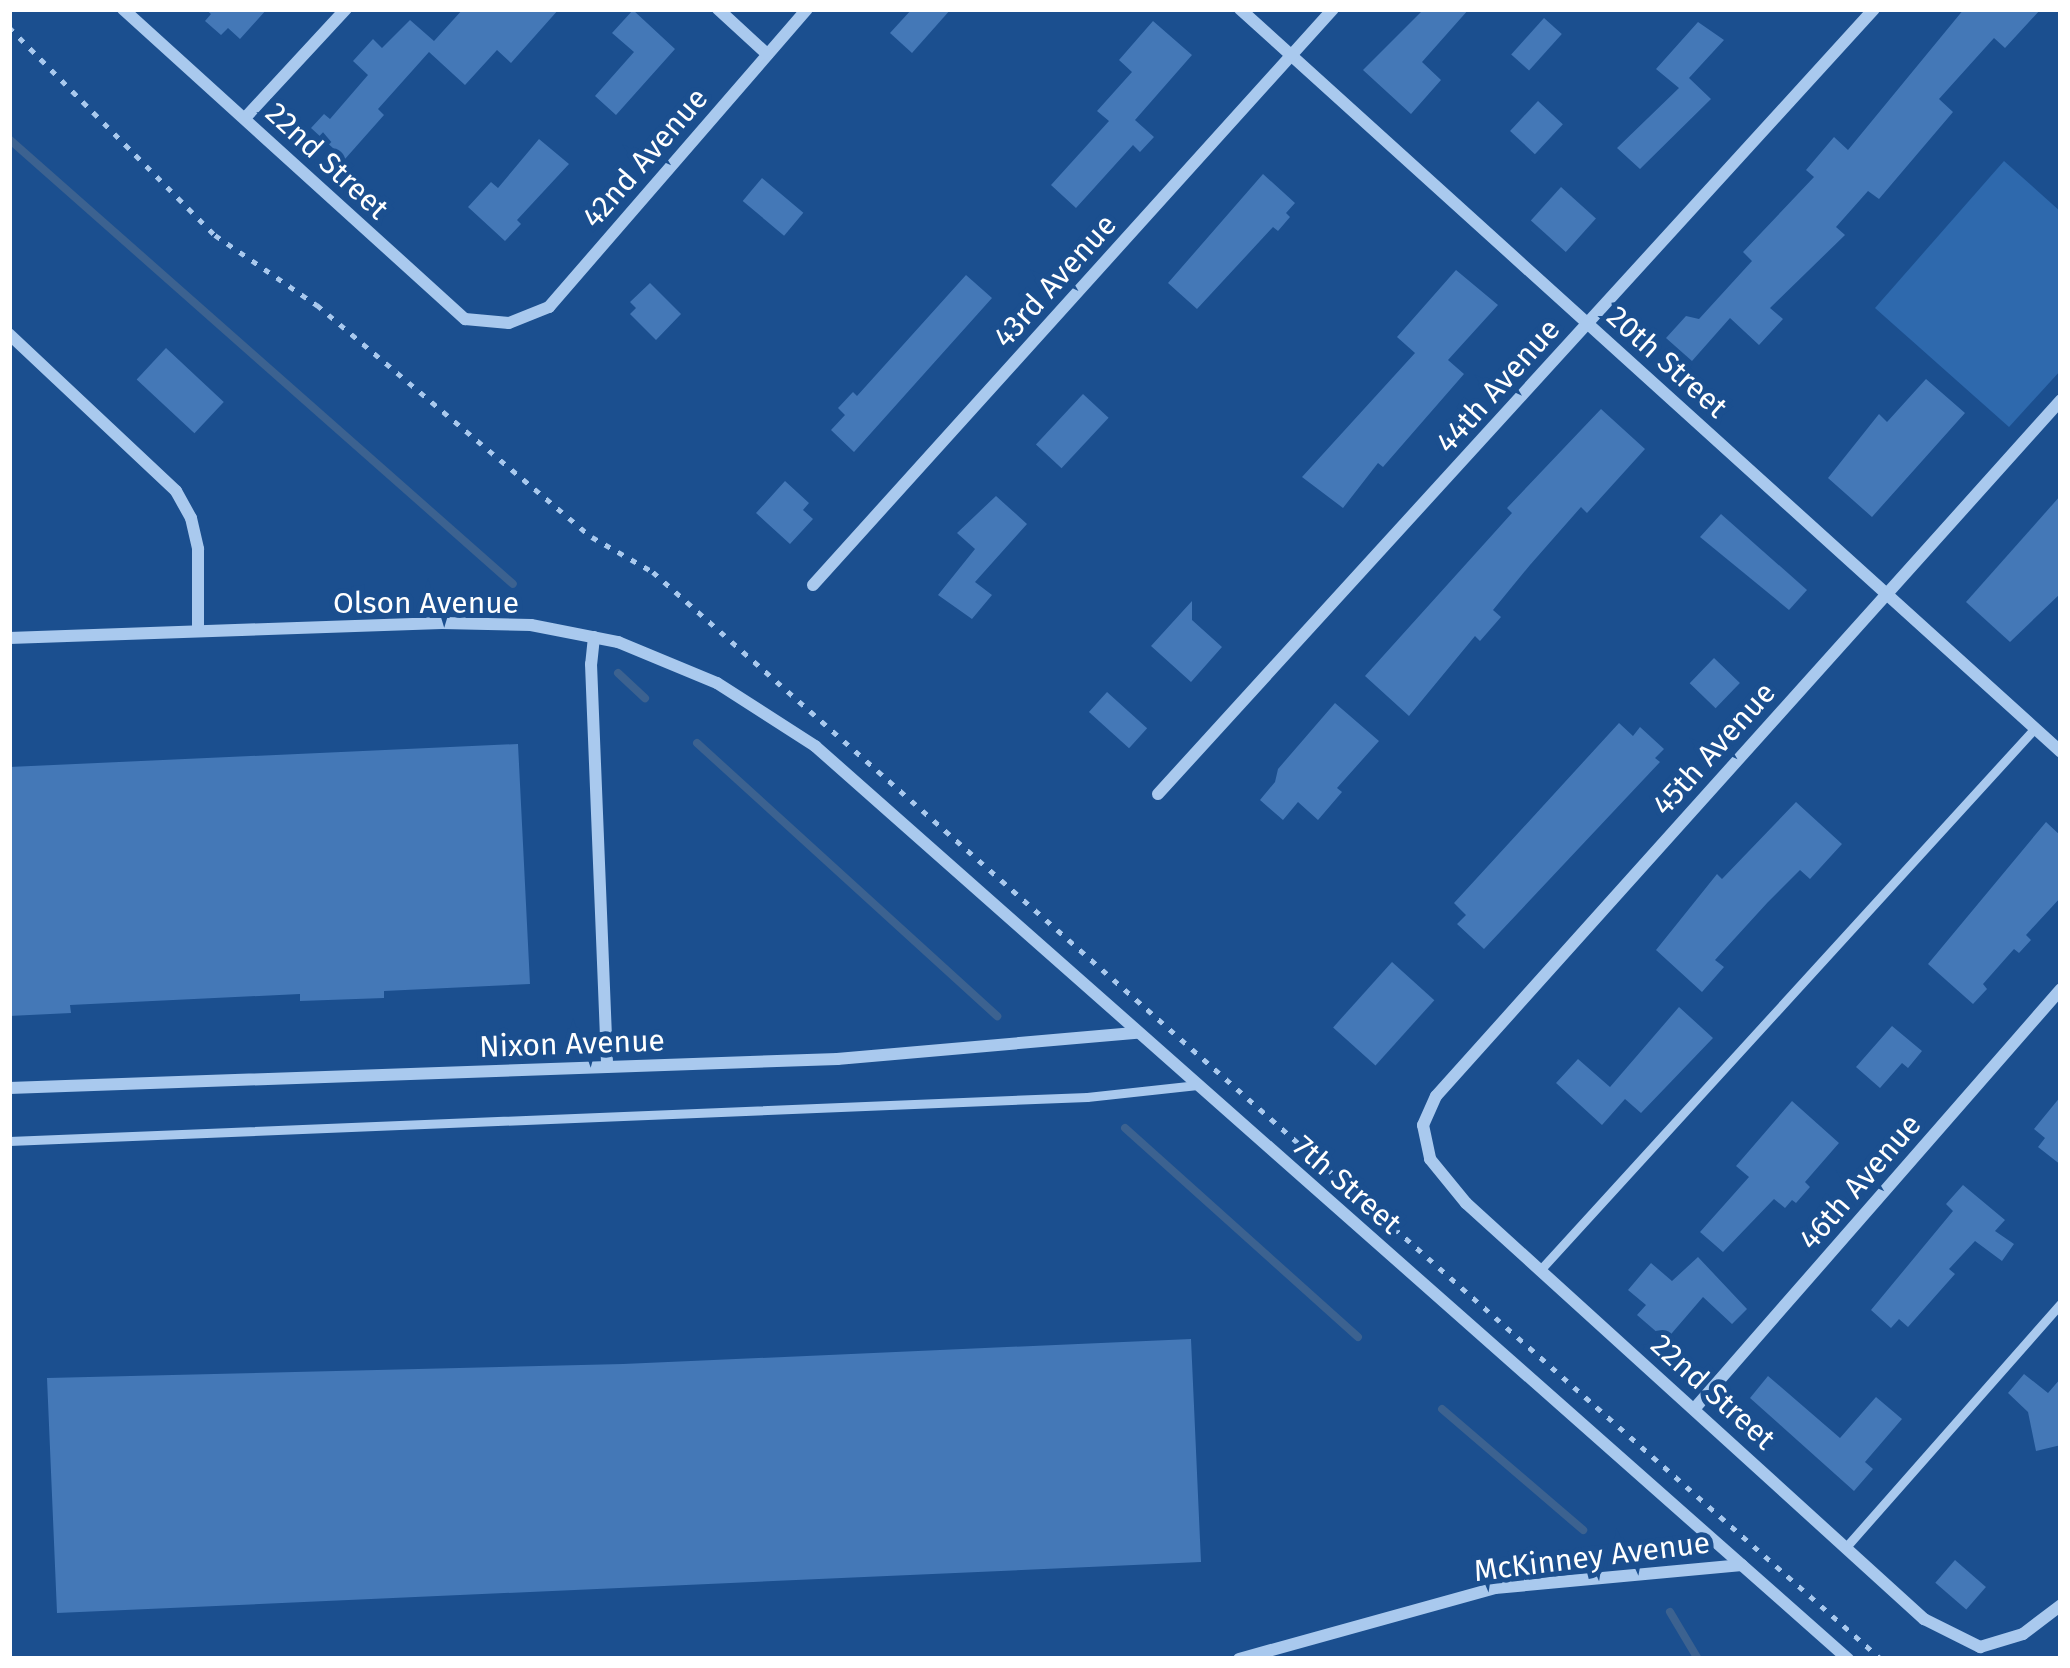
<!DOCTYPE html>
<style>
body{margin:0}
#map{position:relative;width:2070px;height:1668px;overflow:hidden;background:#1b4f8f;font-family:"Fira Sans",sans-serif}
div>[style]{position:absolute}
.green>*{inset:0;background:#2e69ad}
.stream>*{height:8px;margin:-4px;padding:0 4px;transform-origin:4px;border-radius:4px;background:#3c6290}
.building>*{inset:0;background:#4478b7;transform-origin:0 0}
.path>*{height:4.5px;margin-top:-2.25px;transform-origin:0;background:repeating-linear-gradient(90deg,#a9c9ee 0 6px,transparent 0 15px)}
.service>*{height:9px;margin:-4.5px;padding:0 4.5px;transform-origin:4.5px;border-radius:4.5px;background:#a9c9ee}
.minor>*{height:12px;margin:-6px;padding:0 6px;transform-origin:6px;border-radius:6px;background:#a9c9ee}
span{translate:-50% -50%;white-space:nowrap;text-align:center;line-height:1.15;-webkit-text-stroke:10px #1b4f8f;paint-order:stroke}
.street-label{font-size:30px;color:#fff}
.frame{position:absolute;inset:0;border:12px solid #fff;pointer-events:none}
</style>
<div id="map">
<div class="green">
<div style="clip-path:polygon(2004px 161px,2061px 212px,2061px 370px,2009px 427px,1875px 308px)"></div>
</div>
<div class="stream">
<div style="left:9px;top:139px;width:672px;rotate:41.44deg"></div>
<div style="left:618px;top:673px;width:37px;rotate:43deg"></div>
<div style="left:697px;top:743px;width:406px;rotate:42.3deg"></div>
<div style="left:1125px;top:1128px;width:313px;rotate:41.9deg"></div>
<div style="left:1442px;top:1409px;width:186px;rotate:40.6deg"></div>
<div style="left:1670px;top:1612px;width:55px;rotate:59.2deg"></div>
</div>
<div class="building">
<div style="clip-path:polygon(205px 9px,267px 9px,240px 39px,228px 28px,221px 35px,205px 21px,211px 14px)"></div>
<div style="clip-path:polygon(463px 9px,559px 9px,511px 63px,497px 50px,465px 85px,429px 52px,378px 109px,384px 115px,345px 159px,311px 128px,324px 114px,330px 119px,368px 75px,353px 61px,373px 39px,382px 48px,410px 20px,434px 41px)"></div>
<div style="clip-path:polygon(912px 9px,951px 9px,912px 53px,890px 33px)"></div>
<div style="clip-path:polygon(1424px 9px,1469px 9px,1422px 62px,1441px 80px,1411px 114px,1363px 70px)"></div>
<div style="clip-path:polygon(1964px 9px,2041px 9px,2005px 48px,1994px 38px,1939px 99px,1953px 112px,1879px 199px,1868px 191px,1836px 227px,1845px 235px,1770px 308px,1783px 319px,1759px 345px,1730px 318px,1692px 361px,1666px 338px,1686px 316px,1699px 319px,1752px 261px,1743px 252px,1814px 177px,1806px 170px,1834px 137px,1848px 150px)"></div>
<div style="clip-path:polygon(633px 10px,675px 49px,616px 115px,595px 96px,634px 52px,612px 33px)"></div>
<div style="left:1544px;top:18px;width:24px;height:49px;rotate:42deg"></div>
<div style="clip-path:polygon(1153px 21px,1192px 55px,1135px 120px,1154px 137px,1140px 152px,1133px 145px,1076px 208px,1051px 185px,1109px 121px,1097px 111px,1132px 72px,1119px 60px)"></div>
<div style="clip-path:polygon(1698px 22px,1724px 40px,1689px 78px,1711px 99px,1640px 169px,1617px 148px,1679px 88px,1656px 69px)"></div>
<div style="left:1538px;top:101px;width:34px;height:41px;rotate:43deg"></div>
<div style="clip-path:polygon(539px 139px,569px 164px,517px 220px,521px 224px,505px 241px,468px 207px,491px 182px,498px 188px)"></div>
<div style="clip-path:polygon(1263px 174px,1295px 203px,1286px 213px,1290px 217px,1278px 231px,1273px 227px,1197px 309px,1168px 283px)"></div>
<div style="left:762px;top:178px;width:54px;height:30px;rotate:40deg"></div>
<div style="left:1561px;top:187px;width:47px;height:45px;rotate:42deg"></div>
<div style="clip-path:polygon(1456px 270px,1498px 305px,1448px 360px,1464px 374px,1383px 467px,1378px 463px,1343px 508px,1302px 477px,1415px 353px,1397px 337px)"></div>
<div style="clip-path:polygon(966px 275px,992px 298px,854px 452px,831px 430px,845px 415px,838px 408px,853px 392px,857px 396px)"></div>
<div style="clip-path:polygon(650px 283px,681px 314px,656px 340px,630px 314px,636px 308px,630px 302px)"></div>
<div style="left:166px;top:348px;width:79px;height:43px;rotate:43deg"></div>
<div style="clip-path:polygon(1926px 379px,1965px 413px,1872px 517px,1828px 478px,1879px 414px,1887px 422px)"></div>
<div style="left:1083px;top:394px;width:35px;height:69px;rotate:43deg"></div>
<div style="clip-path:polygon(1601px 409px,1645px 449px,1587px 513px,1581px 507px,1530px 565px,1493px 610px,1501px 617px,1480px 641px,1475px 636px,1409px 716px,1365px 676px,1512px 513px,1507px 508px)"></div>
<div style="clip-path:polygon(785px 481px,809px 503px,803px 510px,813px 519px,790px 544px,756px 513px)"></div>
<div style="clip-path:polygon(2061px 495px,2061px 593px,2010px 642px,1966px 602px)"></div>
<div style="clip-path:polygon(996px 496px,1027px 524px,975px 582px,992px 595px,972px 619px,938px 595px,975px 549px,957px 533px)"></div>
<div style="clip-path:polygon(1721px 514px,1807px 590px,1789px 610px,1700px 537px)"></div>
<div style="clip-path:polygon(1192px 601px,1192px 620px,1222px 647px,1191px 682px,1151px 646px)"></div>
<div style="left:1714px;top:658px;width:36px;height:35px;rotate:44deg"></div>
<div style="left:1107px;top:692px;width:54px;height:27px;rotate:42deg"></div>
<div style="clip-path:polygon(1335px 703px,1379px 741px,1337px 788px,1342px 792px,1318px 820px,1298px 802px,1283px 820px,1260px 800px,1275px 782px,1278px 769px)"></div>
<div style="clip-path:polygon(1619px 723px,1633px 736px,1640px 727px,1664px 749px,1655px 758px,1660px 762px,1484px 949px,1457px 924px,1466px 915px,1454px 903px)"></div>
<div style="clip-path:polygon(518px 744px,530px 984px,384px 991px,384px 998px,300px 1001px,300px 994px,70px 1005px,71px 1013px,9px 1016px,9px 767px)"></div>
<div style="clip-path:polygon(1796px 802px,1842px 844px,1810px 879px,1800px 870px,1768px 902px,1715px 960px,1724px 967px,1702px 992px,1656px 950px,1717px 874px,1722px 879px)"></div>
<div style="clip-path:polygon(2046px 822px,2061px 836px,2061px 897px,2026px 935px,2031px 940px,2019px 953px,2014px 949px,1983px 984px,1987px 989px,1973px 1004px,1928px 964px)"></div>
<div style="left:1392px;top:962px;width:57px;height:88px;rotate:42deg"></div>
<div style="clip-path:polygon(1679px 1007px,1713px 1038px,1641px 1113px,1625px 1099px,1602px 1125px,1556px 1083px,1578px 1059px,1610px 1087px)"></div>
<div style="clip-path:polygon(1892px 1026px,1922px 1051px,1908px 1068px,1902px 1063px,1880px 1088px,1856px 1067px)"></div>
<div style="clip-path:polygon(2061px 1096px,2061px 1165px,2038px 1147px,2045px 1138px,2034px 1129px)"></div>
<div style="clip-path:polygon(1792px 1101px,1839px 1143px,1805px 1182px,1810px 1187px,1796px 1203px,1792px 1200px,1785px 1208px,1774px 1199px,1723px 1252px,1700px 1232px,1749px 1177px,1736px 1166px)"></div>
<div style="clip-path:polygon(1963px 1185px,2005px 1220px,1995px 1231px,2014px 1244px,2002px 1261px,1975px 1241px,1949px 1269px,1955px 1274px,1908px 1327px,1899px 1319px,1891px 1328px,1871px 1310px,1953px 1211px,1946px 1204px)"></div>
<div style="clip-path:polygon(1698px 1257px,1747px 1309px,1732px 1324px,1703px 1297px,1666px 1340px,1637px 1315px,1646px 1305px,1628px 1290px,1651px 1263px,1672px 1281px)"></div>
<div style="clip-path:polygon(1191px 1339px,1201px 1562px,57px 1613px,47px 1378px,623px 1364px)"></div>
<div style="clip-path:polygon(2024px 1374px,2048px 1393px,2061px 1378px,2061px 1445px,2036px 1451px,2028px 1412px,2008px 1393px)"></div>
<div style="clip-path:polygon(1768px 1376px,1840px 1438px,1876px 1397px,1902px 1419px,1865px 1462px,1873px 1469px,1854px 1491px,1750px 1398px)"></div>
<div style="left:1955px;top:1560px;width:41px;height:30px;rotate:41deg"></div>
</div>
<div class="path">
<div style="left:9px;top:27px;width:293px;rotate:45.3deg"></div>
<div style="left:215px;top:235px;width:124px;rotate:34.5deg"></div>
<div style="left:317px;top:305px;width:360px;rotate:40.2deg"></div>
<div style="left:592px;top:537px;width:70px;rotate:29.8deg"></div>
<div style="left:653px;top:572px;width:1640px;rotate:41.51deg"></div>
</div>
<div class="service">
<div style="left:9px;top:1141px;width:1079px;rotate:-2.34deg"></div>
<div style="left:1087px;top:1097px;width:111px;rotate:-6.2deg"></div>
<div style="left:1541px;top:1269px;width:733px;rotate:-47.6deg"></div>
<div style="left:1846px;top:1547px;width:325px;rotate:-48.6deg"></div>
</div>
<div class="minor">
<div style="left:123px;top:9px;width:462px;rotate:42.2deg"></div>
<div style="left:465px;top:319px;width:44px;rotate:5.2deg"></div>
<div style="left:509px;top:323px;width:43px;rotate:-21.8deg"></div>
<div style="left:549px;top:307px;width:394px;rotate:-49.1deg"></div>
<div style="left:718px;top:9px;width:67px;rotate:42.6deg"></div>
<div style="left:1240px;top:9px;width:1107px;rotate:42.14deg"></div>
<div style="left:245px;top:118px;width:149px;rotate:-47.2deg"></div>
<div style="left:9px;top:334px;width:229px;rotate:43.2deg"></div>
<div style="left:176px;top:491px;width:31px;rotate:61deg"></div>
<div style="left:191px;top:518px;width:32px;rotate:77deg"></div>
<div style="left:198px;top:549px;width:82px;rotate:90deg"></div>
<div style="left:2061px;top:400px;width:935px;rotate:131.92deg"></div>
<div style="left:1436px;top:1096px;width:32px;rotate:114deg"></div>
<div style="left:1423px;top:1125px;width:35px;rotate:78deg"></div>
<div style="left:1430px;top:1159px;width:57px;rotate:50.7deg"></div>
<div style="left:1466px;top:1203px;width:619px;rotate:42.25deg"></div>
<div style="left:1924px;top:1619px;width:63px;rotate:26.6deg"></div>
<div style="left:1980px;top:1647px;width:45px;rotate:-16.8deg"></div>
<div style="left:2023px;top:1634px;width:48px;rotate:-37.3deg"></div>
<div style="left:813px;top:585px;width:776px;rotate:-47.92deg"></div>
<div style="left:594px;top:637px;width:27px;rotate:96deg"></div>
<div style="left:591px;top:664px;width:403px;rotate:87.7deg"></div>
<div style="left:9px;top:638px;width:433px;rotate:-2deg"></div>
<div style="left:442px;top:623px;width:89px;rotate:1.3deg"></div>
<div style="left:531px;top:625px;width:89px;rotate:11.1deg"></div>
<div style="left:618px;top:642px;width:107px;rotate:22.5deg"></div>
<div style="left:717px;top:683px;width:117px;rotate:32.7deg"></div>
<div style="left:815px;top:746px;width:1379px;rotate:41.47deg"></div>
<div style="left:1158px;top:794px;width:1062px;rotate:-47.63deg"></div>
<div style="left:9px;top:1088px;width:829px;rotate:-2.01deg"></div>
<div style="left:837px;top:1059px;width:301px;rotate:-5deg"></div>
<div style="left:1695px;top:1408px;width:556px;rotate:-48.86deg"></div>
<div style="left:1239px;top:1659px;width:266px;rotate:-15.5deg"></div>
<div style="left:1495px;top:1588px;width:248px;rotate:-5.3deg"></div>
</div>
<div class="street-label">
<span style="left:645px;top:158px;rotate:-49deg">42nd Avenue</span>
<span style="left:327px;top:161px;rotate:43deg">22nd Street</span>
<span style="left:1055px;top:281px;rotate:-48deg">43rd Avenue</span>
<span style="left:1667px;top:362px;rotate:42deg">20th Street</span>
<span style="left:1498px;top:386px;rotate:-48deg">44th Avenue</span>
<span style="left:426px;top:603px">Olson Avenue</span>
<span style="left:1714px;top:749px;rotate:-48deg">45th Avenue</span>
<span style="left:572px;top:1044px;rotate:-2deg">Nixon Avenue</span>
<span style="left:1860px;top:1182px;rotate:-49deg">46th Avenue</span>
<span style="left:1347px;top:1185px;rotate:41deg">7th Street</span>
<span style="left:1713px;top:1392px;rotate:42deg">22nd Street</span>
<span style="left:1592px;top:1557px;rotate:-7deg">McKinney Avenue</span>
</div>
<div class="frame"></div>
</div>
